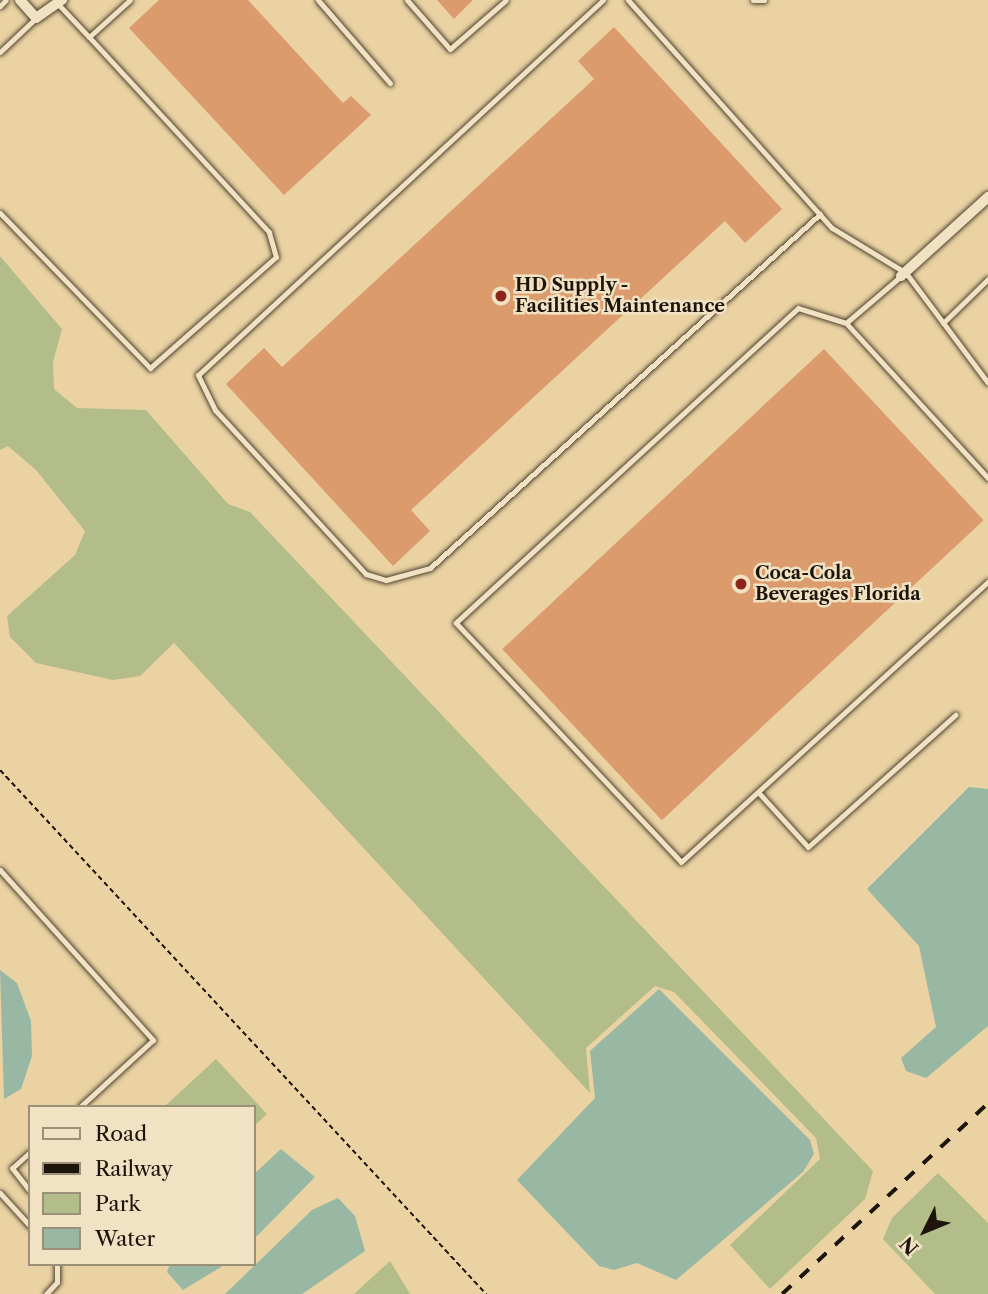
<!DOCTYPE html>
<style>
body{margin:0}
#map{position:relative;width:988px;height:1294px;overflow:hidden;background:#ead2a3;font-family:"Libre Caslon Text",serif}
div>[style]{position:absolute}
.green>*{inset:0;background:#b2bd89}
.water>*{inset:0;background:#98b8a4}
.building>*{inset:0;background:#db9b6d;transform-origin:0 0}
.path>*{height:2px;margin-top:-1px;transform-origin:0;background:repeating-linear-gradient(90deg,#1d150b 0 5px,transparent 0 8.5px)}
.roads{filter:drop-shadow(0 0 2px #504431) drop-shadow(0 0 2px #504431)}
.service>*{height:5px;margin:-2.5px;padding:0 2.5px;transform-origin:2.5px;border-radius:2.5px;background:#f1e2c3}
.minor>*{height:10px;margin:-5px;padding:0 5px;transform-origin:5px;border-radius:5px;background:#f1e2c3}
.rail>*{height:3.5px;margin-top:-1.75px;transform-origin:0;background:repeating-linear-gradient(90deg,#1d150b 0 12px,transparent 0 24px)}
.dots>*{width:19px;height:19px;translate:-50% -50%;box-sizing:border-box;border:4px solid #f1e2c3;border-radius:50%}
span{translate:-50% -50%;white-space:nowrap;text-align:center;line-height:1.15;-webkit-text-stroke:5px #f1e2c3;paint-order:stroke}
.poi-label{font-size:18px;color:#1d150b;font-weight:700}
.left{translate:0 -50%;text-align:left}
.legend{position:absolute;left:28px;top:1105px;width:228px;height:161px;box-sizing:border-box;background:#f1e2c3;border:2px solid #9c9079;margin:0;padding:9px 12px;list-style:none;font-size:21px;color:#1d150b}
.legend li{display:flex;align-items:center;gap:14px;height:35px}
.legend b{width:35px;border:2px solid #9c9079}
.north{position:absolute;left:890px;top:1196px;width:70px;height:70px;-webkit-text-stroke:5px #f1e2c3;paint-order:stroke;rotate:227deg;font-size:19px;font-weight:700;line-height:28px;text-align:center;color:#1d150b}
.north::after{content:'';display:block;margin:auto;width:24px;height:32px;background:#1d150b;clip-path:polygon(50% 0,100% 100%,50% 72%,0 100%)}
</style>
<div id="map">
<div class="green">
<div style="clip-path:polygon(0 256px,62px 329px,53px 362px,54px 389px,77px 408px,146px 410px,228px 504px,250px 512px,873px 1171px,865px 1199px,770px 1289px,730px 1245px,820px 1159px,816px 1138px,674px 992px,655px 986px,586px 1048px,590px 1093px,174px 643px,140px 676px,113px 680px,36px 663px,10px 637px,7px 616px,75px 555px,85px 531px,36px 470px,8px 446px,0 450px)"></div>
<div style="clip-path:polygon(216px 1059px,267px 1114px,254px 1126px,254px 1107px,164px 1107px)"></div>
<div style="clip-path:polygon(938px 1173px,988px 1223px,988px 1294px,935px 1294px,883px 1239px,892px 1218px)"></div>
<div style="clip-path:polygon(390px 1261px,410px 1294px,354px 1294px)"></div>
</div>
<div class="water">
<div style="clip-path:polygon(969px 787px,988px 789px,988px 1026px,926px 1078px,906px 1071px,901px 1058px,936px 1027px,919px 946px,867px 889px)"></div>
<div style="clip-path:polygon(0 970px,17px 983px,31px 1021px,32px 1056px,21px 1089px,4px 1099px)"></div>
<div style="clip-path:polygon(659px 989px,810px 1140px,814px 1154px,803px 1172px,676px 1280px,637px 1263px,614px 1270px,599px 1266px,517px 1180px,595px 1098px,590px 1051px)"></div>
<div style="clip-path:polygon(281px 1149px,315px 1177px,254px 1239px,254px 1174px)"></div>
<div style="clip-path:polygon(338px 1198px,355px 1216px,365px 1251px,302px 1294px,225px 1294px,312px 1210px)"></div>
<div style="clip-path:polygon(170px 1264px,226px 1264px,183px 1290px,167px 1272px)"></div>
</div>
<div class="building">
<div style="clip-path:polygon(159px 0,248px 0,343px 103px,351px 96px,371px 115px,284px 195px,129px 28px)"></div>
<div style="clip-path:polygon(437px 0,473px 0,454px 19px)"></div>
<div style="clip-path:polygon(614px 27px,782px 209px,745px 243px,725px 221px,411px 510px,430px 531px,393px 566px,226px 384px,264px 348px,282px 367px,594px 79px,578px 61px)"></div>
<div style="left:824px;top:349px;width:234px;height:440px;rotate:47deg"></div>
</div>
<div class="path">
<div style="left:0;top:770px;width:715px;rotate:47.15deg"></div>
</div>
<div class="roads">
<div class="service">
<div style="left:318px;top:0;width:110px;rotate:49.1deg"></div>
<div style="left:407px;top:0;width:65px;rotate:48.7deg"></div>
<div style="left:450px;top:49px;width:74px;rotate:-41.2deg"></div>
<div style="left:603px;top:0;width:552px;rotate:137.2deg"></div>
<div style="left:198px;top:375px;width:39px;rotate:64deg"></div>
<div style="left:215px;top:410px;width:223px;rotate:47.4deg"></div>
<div style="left:366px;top:574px;width:21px;rotate:17deg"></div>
<div style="left:386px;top:580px;width:46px;rotate:-15.3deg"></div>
<div style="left:430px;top:568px;width:527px;rotate:-42.23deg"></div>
<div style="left:628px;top:0;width:306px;rotate:48.2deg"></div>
<div style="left:832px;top:228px;width:87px;rotate:31.3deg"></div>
<div style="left:906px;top:273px;width:137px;rotate:53.3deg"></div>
<div style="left:753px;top:0;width:11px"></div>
<div style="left:58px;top:4px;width:45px;rotate:46.8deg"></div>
<div style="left:89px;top:37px;width:55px;rotate:-42.1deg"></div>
<div style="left:0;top:6px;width:8px;rotate:-45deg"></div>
<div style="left:0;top:52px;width:50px;rotate:-43.4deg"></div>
<div style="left:0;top:213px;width:216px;rotate:45.9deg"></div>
<div style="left:150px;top:368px;width:168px;rotate:-41.4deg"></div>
<div style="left:276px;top:257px;width:26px;rotate:-106deg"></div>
<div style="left:269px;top:232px;width:265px;rotate:-132.7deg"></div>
<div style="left:846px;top:323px;width:72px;rotate:-40.5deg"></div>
<div style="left:943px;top:323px;width:63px;rotate:-44.4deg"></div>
<div style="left:988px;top:478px;width:210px;rotate:-132.5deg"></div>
<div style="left:846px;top:323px;width:50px;rotate:-162.6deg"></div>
<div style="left:798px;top:308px;width:465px;rotate:137.4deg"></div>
<div style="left:456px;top:623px;width:328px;rotate:46.7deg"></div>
<div style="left:681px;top:862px;width:416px;rotate:-42.4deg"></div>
<div style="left:758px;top:792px;width:74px;rotate:47.7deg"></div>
<div style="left:808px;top:847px;width:198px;rotate:-41.9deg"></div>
<div style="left:0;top:870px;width:229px;rotate:48deg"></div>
<div style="left:153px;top:1040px;width:99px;rotate:137.5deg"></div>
<div style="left:30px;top:1152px;width:24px;rotate:138deg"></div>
<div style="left:12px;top:1168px;width:29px;rotate:52deg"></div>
<div style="left:0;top:1193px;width:45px;rotate:47.7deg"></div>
<div style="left:46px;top:1294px;width:16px;rotate:-47deg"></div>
<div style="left:57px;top:1282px;width:18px;rotate:-90deg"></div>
</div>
<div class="minor">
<div style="left:20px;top:0;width:24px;rotate:48deg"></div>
<div style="left:36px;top:18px;width:32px;rotate:-35deg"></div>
<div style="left:901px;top:276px;width:118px;rotate:-42.2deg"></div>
</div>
</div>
<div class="rail">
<div style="left:782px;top:1294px;width:281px;rotate:-42.8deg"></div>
</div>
<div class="dots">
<div style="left:501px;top:296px;background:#8f2418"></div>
<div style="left:741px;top:584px;background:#8f2418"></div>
</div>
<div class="poi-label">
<span class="left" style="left:515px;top:296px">HD Supply -<br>Facilities Maintenance</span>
<span class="left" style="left:755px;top:584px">Coca-Cola<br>Beverages Florida</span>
</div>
<ul class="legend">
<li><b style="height:9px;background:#f1e2c3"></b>Road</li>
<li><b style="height:9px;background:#1d150b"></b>Railway</li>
<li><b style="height:19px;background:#b2bd89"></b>Park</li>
<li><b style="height:19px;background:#98b8a4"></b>Water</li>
</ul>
<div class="north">N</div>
</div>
